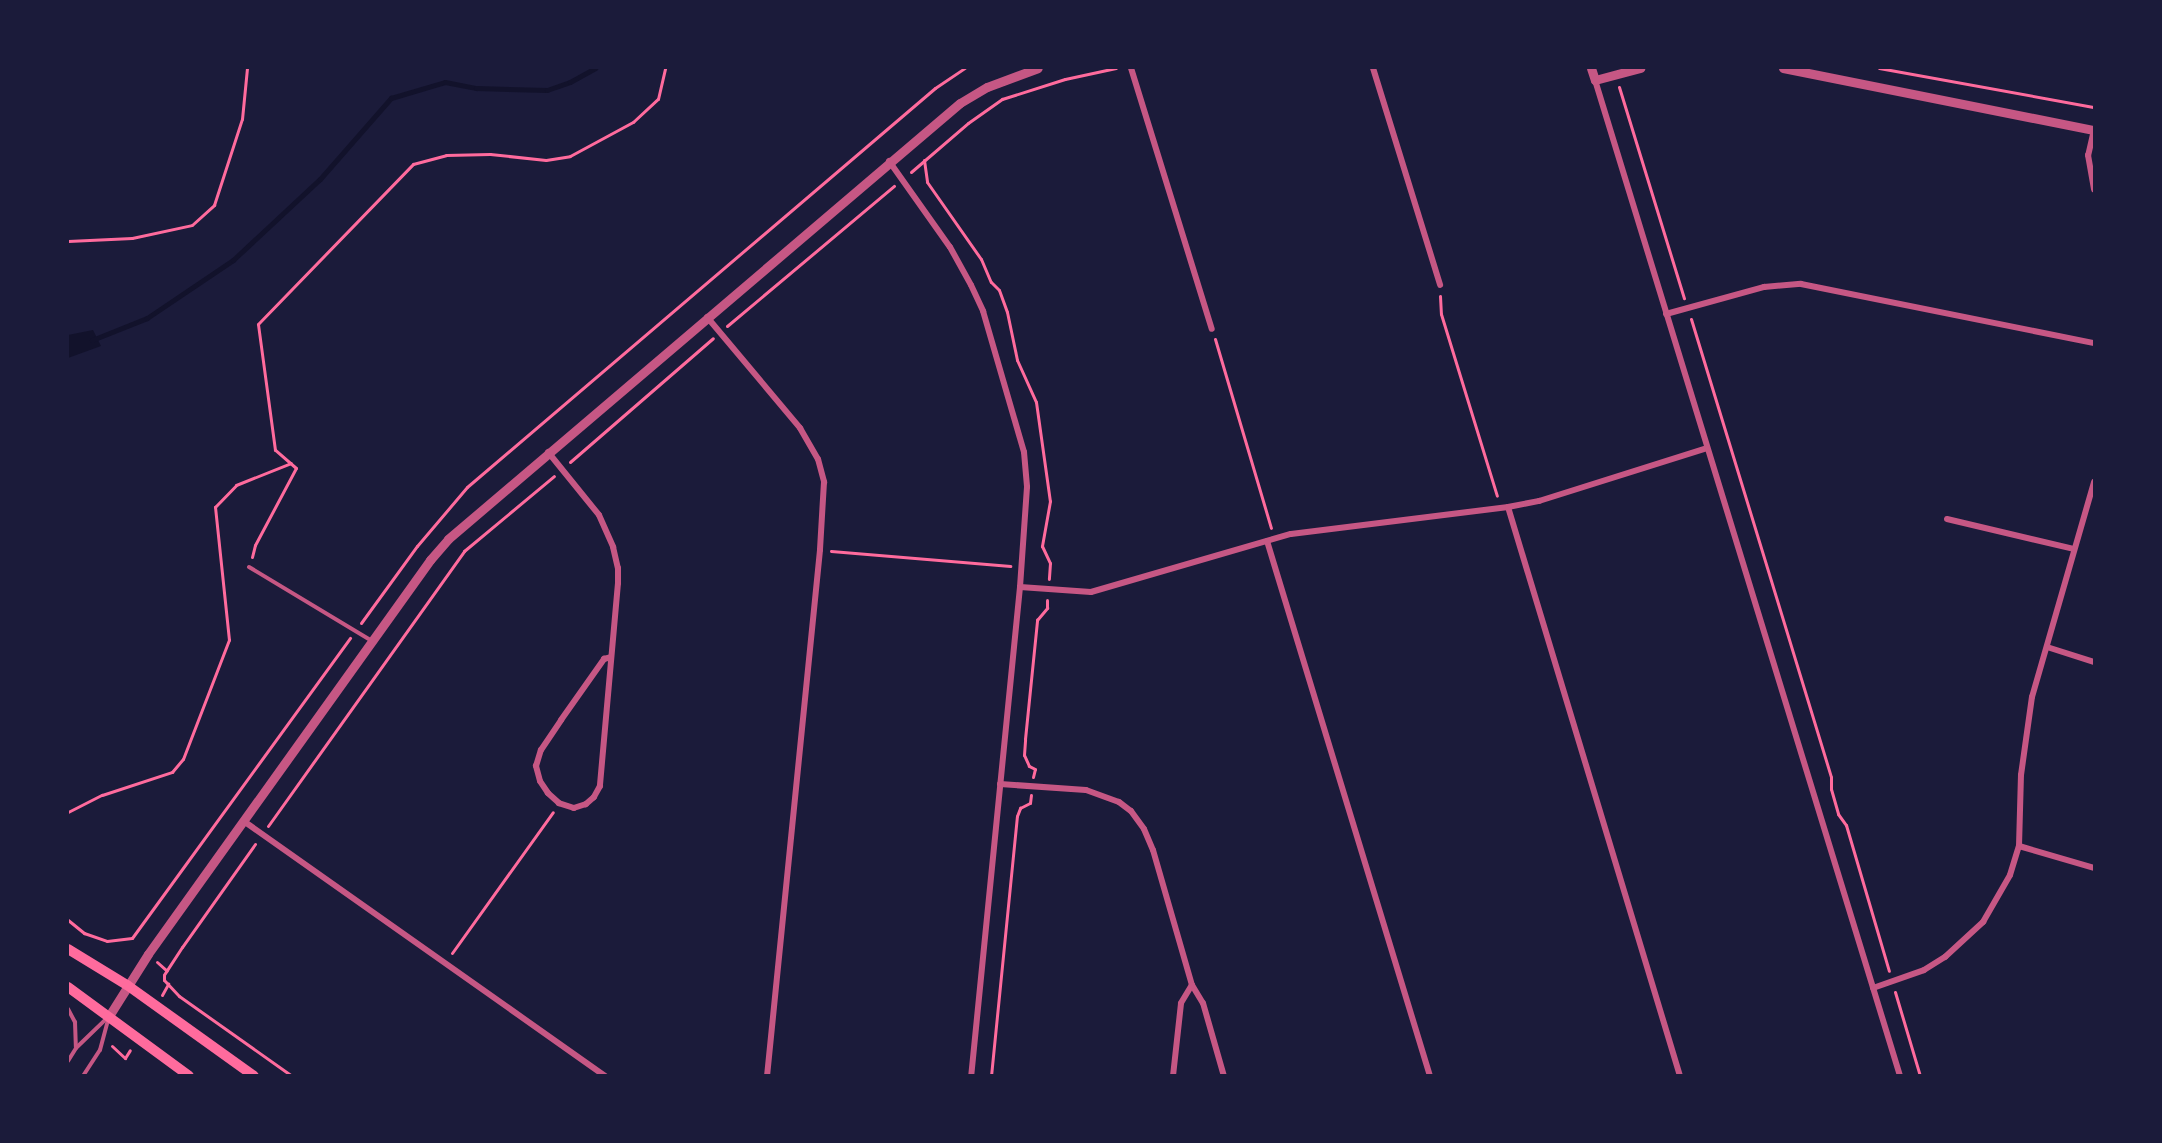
<!DOCTYPE html>
<style>
body{margin:0}
#map{position:relative;width:2162px;height:1143px;overflow:hidden;background:#1b1b3a;font-family:"Roboto Condensed",sans-serif}
div>[style]{position:absolute}
.water>*{inset:0;background:#12122b}
.stream>*{height:5px;margin:-2.5px;padding:0 2.5px;transform-origin:2.5px;border-radius:2.5px;background:#12122b}
.path>*{height:3px;margin:-1.5px;padding:0 1.5px;transform-origin:1.5px;border-radius:1.5px;background:#ff6b9d}
.service>*{height:4px;margin:-2px;padding:0 2px;transform-origin:2px;border-radius:2px;background:#c65784}
.minor>*{height:6px;margin:-3px;padding:0 3px;transform-origin:3px;border-radius:3px;background:#c65784}
.tertiary>*{height:9px;margin:-4.5px;padding:0 4.5px;transform-origin:4.5px;border-radius:4.5px;background:#c65784}
.secondary>*{height:10px;margin:-5px;padding:0 5px;transform-origin:5px;border-radius:5px;background:#ff6b9d}
span{translate:-50% -50%;white-space:nowrap;text-align:center;line-height:1.15;-webkit-text-stroke:5px #1b1b3a;paint-order:stroke}
.frame{position:absolute;inset:0;border:69px solid #1b1b3a;pointer-events:none}
</style>
<div id="map">
<div class="water">
<div style="clip-path:polygon(93px 330px,101px 346px,68px 358px,68px 335px)"></div>
</div>
<div class="stream">
<div style="left:92px;top:340px;width:59px;rotate:-21.8deg"></div>
<div style="left:147px;top:318px;width:104px;rotate:-34deg"></div>
<div style="left:233px;top:260px;width:119px;rotate:-43deg"></div>
<div style="left:320px;top:179px;width:108px;rotate:-48.8deg"></div>
<div style="left:391px;top:98px;width:56px;rotate:-16.5deg"></div>
<div style="left:445px;top:82px;width:32px;rotate:11deg"></div>
<div style="left:476px;top:88px;width:71px;rotate:1.6deg"></div>
<div style="left:547px;top:90px;width:24px;rotate:-19deg"></div>
<div style="left:570px;top:82px;width:29px;rotate:-29deg"></div>
</div>
<div class="path">
<div style="left:1879px;top:68px;width:219px;rotate:10.3deg"></div>
<div style="left:1619px;top:87px;width:221px;rotate:72.9deg"></div>
<div style="left:924px;top:160px;width:22px;rotate:82deg"></div>
<div style="left:927px;top:182px;width:94px;rotate:55deg"></div>
<div style="left:981px;top:259px;width:25px;rotate:67deg"></div>
<div style="left:991px;top:282px;width:11px;rotate:45deg"></div>
<div style="left:999px;top:290px;width:23px;rotate:70deg"></div>
<div style="left:1007px;top:312px;width:49px;rotate:78.2deg"></div>
<div style="left:1017px;top:360px;width:46px;rotate:65.7deg"></div>
<div style="left:1036px;top:402px;width:100px;rotate:82deg"></div>
<div style="left:1050px;top:501px;width:46px;rotate:100.1deg"></div>
<div style="left:1042px;top:546px;width:19px;rotate:65deg"></div>
<div style="left:1050px;top:563px;width:16px;rotate:94deg"></div>
<div style="left:911px;top:172px;width:75px;rotate:-40.7deg"></div>
<div style="left:968px;top:123px;width:42px;rotate:-35.2deg"></div>
<div style="left:1002px;top:99px;width:66px;rotate:-17.6deg"></div>
<div style="left:1065px;top:79px;width:52px;rotate:-12.2deg"></div>
<div style="left:68px;top:241px;width:64px;rotate:-2.7deg"></div>
<div style="left:132px;top:238px;width:61px;rotate:-12.2deg"></div>
<div style="left:192px;top:225px;width:30px;rotate:-42deg"></div>
<div style="left:214px;top:205px;width:90px;rotate:-72deg"></div>
<div style="left:242px;top:119px;width:51px;rotate:-84.4deg"></div>
<div style="left:1440px;top:296px;width:18px;rotate:87deg"></div>
<div style="left:1441px;top:314px;width:190px;rotate:72.9deg"></div>
<div style="left:1691px;top:319px;width:479px;rotate:73deg"></div>
<div style="left:1831px;top:777px;width:12px;rotate:90deg"></div>
<div style="left:1831px;top:789px;width:26px;rotate:74deg"></div>
<div style="left:1838px;top:814px;width:14px;rotate:54deg"></div>
<div style="left:1846px;top:825px;width:152px;rotate:73.6deg"></div>
<div style="left:727px;top:326px;width:218px;rotate:-40deg"></div>
<div style="left:1215px;top:339px;width:197px;rotate:73.5deg"></div>
<div style="left:570px;top:462px;width:189px;rotate:-40.9deg"></div>
<div style="left:831px;top:551px;width:180px;rotate:4.8deg"></div>
<div style="left:252px;top:557px;width:12px;rotate:-76deg"></div>
<div style="left:255px;top:545px;width:87px;rotate:-62deg"></div>
<div style="left:296px;top:468px;width:28px;rotate:-139deg"></div>
<div style="left:275px;top:450px;width:127px;rotate:-97.7deg"></div>
<div style="left:258px;top:324px;width:223px;rotate:-45.9deg"></div>
<div style="left:413px;top:164px;width:34px;rotate:-15deg"></div>
<div style="left:446px;top:155px;width:44px;rotate:-1.3deg"></div>
<div style="left:490px;top:154px;width:56px;rotate:6.1deg"></div>
<div style="left:546px;top:160px;width:24px;rotate:-9deg"></div>
<div style="left:570px;top:156px;width:72px;rotate:-28.4deg"></div>
<div style="left:633px;top:122px;width:34px;rotate:-43deg"></div>
<div style="left:658px;top:99px;width:32px;rotate:-77deg"></div>
<div style="left:361px;top:623px;width:95px;rotate:-54deg"></div>
<div style="left:417px;top:546px;width:77px;rotate:-49.7deg"></div>
<div style="left:467px;top:487px;width:615px;rotate:-40.45deg"></div>
<div style="left:935px;top:88px;width:36px;rotate:-34deg"></div>
<div style="left:1033px;top:777px;width:8px;rotate:-76deg"></div>
<div style="left:1035px;top:769px;width:7px;rotate:-153deg"></div>
<div style="left:1029px;top:766px;width:12px;rotate:-114deg"></div>
<div style="left:1024px;top:755px;width:16px;rotate:-86deg"></div>
<div style="left:1025px;top:739px;width:120px;rotate:-84.2deg"></div>
<div style="left:1037px;top:620px;width:16px;rotate:-50deg"></div>
<div style="left:1047px;top:608px;width:8px;rotate:-90deg"></div>
<div style="left:68px;top:812px;width:38px;rotate:-27deg"></div>
<div style="left:102px;top:795px;width:74px;rotate:-18.2deg"></div>
<div style="left:172px;top:772px;width:17px;rotate:-50deg"></div>
<div style="left:183px;top:759px;width:128px;rotate:-68.9deg"></div>
<div style="left:229px;top:640px;width:134px;rotate:-96deg"></div>
<div style="left:215px;top:507px;width:30px;rotate:-46deg"></div>
<div style="left:236px;top:485px;width:59px;rotate:-21.8deg"></div>
<div style="left:268px;top:826px;width:338px;rotate:-54.5deg"></div>
<div style="left:464px;top:551px;width:117px;rotate:-39.8deg"></div>
<div style="left:255px;top:844px;width:126px;rotate:125.3deg"></div>
<div style="left:182px;top:947px;width:33px;rotate:123deg"></div>
<div style="left:164px;top:975px;width:5px;rotate:90deg"></div>
<div style="left:164px;top:980px;width:22px;rotate:47deg"></div>
<div style="left:179px;top:996px;width:138px;rotate:35.3deg"></div>
<div style="left:68px;top:920px;width:21px;rotate:39deg"></div>
<div style="left:84px;top:933px;width:24px;rotate:19deg"></div>
<div style="left:107px;top:941px;width:25px;rotate:-7deg"></div>
<div style="left:132px;top:938px;width:371px;rotate:-54deg"></div>
<div style="left:452px;top:953px;width:173px;rotate:-54.4deg"></div>
<div style="left:157px;top:962px;width:13px;rotate:42deg"></div>
<div style="left:1895px;top:992px;width:88px;rotate:73.4deg"></div>
<div style="left:162px;top:995px;width:13px;rotate:-61deg"></div>
<div style="left:112px;top:1046px;width:18px;rotate:43deg"></div>
<div style="left:125px;top:1058px;width:9px;rotate:-58deg"></div>
<div style="left:991px;top:1076px;width:261px;rotate:-84.3deg"></div>
<div style="left:1017px;top:816px;width:9px;rotate:-69deg"></div>
<div style="left:1020px;top:808px;width:11px;rotate:-27deg"></div>
<div style="left:1030px;top:803px;width:8px;rotate:-83deg"></div>
</div>
<div class="service">
<div style="left:249px;top:567px;width:144px;rotate:31deg"></div>
<div style="left:68px;top:1009px;width:15px;rotate:62deg"></div>
<div style="left:75px;top:1022px;width:25px;rotate:88deg"></div>
<div style="left:68px;top:1061px;width:15px;rotate:-58deg"></div>
<div style="left:76px;top:1048px;width:42px;rotate:-44deg"></div>
<div style="left:83px;top:1076px;width:31px;rotate:-57deg"></div>
<div style="left:100px;top:1050px;width:31px;rotate:-75deg"></div>
</div>
<div class="minor">
<div style="left:1131px;top:68px;width:273px;rotate:72.8deg"></div>
<div style="left:1373px;top:68px;width:227px;rotate:72.8deg"></div>
<div style="left:1595px;top:80px;width:1042px;rotate:72.97deg"></div>
<div style="left:2094px;top:130px;width:26px;rotate:103deg"></div>
<div style="left:2088px;top:155px;width:35px;rotate:80deg"></div>
<div style="left:889px;top:161px;width:105px;rotate:54.7deg"></div>
<div style="left:950px;top:247px;width:43px;rotate:61.1deg"></div>
<div style="left:971px;top:285px;width:29px;rotate:65deg"></div>
<div style="left:983px;top:311px;width:147px;rotate:73.8deg"></div>
<div style="left:1024px;top:452px;width:35px;rotate:85deg"></div>
<div style="left:1027px;top:487px;width:100px;rotate:94deg"></div>
<div style="left:1020px;top:587px;width:491px;rotate:95.7deg"></div>
<div style="left:1666px;top:314px;width:102px;rotate:-15.4deg"></div>
<div style="left:1764px;top:287px;width:37px;rotate:-5deg"></div>
<div style="left:1801px;top:284px;width:299px;rotate:11.4deg"></div>
<div style="left:707px;top:317px;width:145px;rotate:50deg"></div>
<div style="left:800px;top:428px;width:36px;rotate:60deg"></div>
<div style="left:818px;top:459px;width:24px;rotate:75deg"></div>
<div style="left:824px;top:482px;width:68px;rotate:93.4deg"></div>
<div style="left:820px;top:550px;width:529px;rotate:95.75deg"></div>
<div style="left:548px;top:452px;width:81px;rotate:51deg"></div>
<div style="left:599px;top:515px;width:35px;rotate:66deg"></div>
<div style="left:613px;top:547px;width:22px;rotate:77deg"></div>
<div style="left:618px;top:568px;width:15px;rotate:90deg"></div>
<div style="left:618px;top:583px;width:204px;rotate:95.1deg"></div>
<div style="left:600px;top:786px;width:13px;rotate:119deg"></div>
<div style="left:594px;top:797px;width:11px;rotate:139deg"></div>
<div style="left:586px;top:804px;width:13px;rotate:162deg"></div>
<div style="left:574px;top:808px;width:16px;rotate:-162deg"></div>
<div style="left:559px;top:803px;width:15px;rotate:-138deg"></div>
<div style="left:548px;top:793px;width:14px;rotate:-124deg"></div>
<div style="left:540px;top:781px;width:16px;rotate:-105deg"></div>
<div style="left:536px;top:766px;width:17px;rotate:-73deg"></div>
<div style="left:541px;top:750px;width:36px;rotate:-56deg"></div>
<div style="left:561px;top:720px;width:75px;rotate:-54.8deg"></div>
<div style="left:604px;top:659px;width:7px;rotate:-16deg"></div>
<div style="left:1508px;top:507px;width:594px;rotate:73.18deg"></div>
<div style="left:1947px;top:519px;width:130px;rotate:13.3deg"></div>
<div style="left:1267px;top:541px;width:559px;rotate:73.06deg"></div>
<div style="left:1020px;top:587px;width:71px;rotate:4deg"></div>
<div style="left:1091px;top:592px;width:208px;rotate:-16.2deg"></div>
<div style="left:1291px;top:534px;width:219px;rotate:-7.1deg"></div>
<div style="left:1508px;top:507px;width:32px;rotate:-11deg"></div>
<div style="left:1539px;top:501px;width:176px;rotate:-17.5deg"></div>
<div style="left:2047px;top:647px;width:49px;rotate:17.7deg"></div>
<div style="left:1000px;top:784px;width:86px;rotate:4deg"></div>
<div style="left:1086px;top:790px;width:35px;rotate:20deg"></div>
<div style="left:1119px;top:802px;width:15px;rotate:37deg"></div>
<div style="left:1131px;top:811px;width:22px;rotate:54deg"></div>
<div style="left:1144px;top:829px;width:23px;rotate:67deg"></div>
<div style="left:1153px;top:850px;width:141px;rotate:73.9deg"></div>
<div style="left:1192px;top:985px;width:21px;rotate:59deg"></div>
<div style="left:1203px;top:1003px;width:76px;rotate:74deg"></div>
<div style="left:245px;top:822px;width:441px;rotate:35.2deg"></div>
<div style="left:2019px;top:846px;width:78px;rotate:16.3deg"></div>
<div style="left:1873px;top:988px;width:54px;rotate:-19.4deg"></div>
<div style="left:1924px;top:970px;width:25px;rotate:-32deg"></div>
<div style="left:1945px;top:957px;width:52px;rotate:-42.6deg"></div>
<div style="left:1983px;top:922px;width:54px;rotate:-60.1deg"></div>
<div style="left:2010px;top:875px;width:30px;rotate:-73deg"></div>
<div style="left:2019px;top:846px;width:71px;rotate:-88.4deg"></div>
<div style="left:2021px;top:775px;width:79px;rotate:-82deg"></div>
<div style="left:2032px;top:697px;width:224px;rotate:-73.9deg"></div>
<div style="left:1173px;top:1076px;width:73px;rotate:-83.7deg"></div>
<div style="left:1181px;top:1003px;width:21px;rotate:-59deg"></div>
</div>
<div class="tertiary">
<div style="left:1591px;top:68px;width:13px;rotate:72deg"></div>
<div style="left:1595px;top:80px;width:47px;rotate:-14.9deg"></div>
<div style="left:1783px;top:68px;width:317px;rotate:11.3deg"></div>
<div style="left:109px;top:1016px;width:73px;rotate:-57.8deg"></div>
<div style="left:148px;top:954px;width:485px;rotate:-54.4deg"></div>
<div style="left:430px;top:560px;width:28px;rotate:-49deg"></div>
<div style="left:448px;top:539px;width:672px;rotate:-40.42deg"></div>
<div style="left:960px;top:103px;width:31px;rotate:-31deg"></div>
<div style="left:987px;top:87px;width:54px;rotate:-20.4deg"></div>
</div>
<div class="secondary">
<div style="left:68px;top:949px;width:69px;rotate:31.4deg"></div>
<div style="left:127px;top:985px;width:156px;rotate:35.6deg"></div>
<div style="left:68px;top:987px;width:150px;rotate:36.3deg"></div>
</div>
<div class="frame"></div>
</div>
